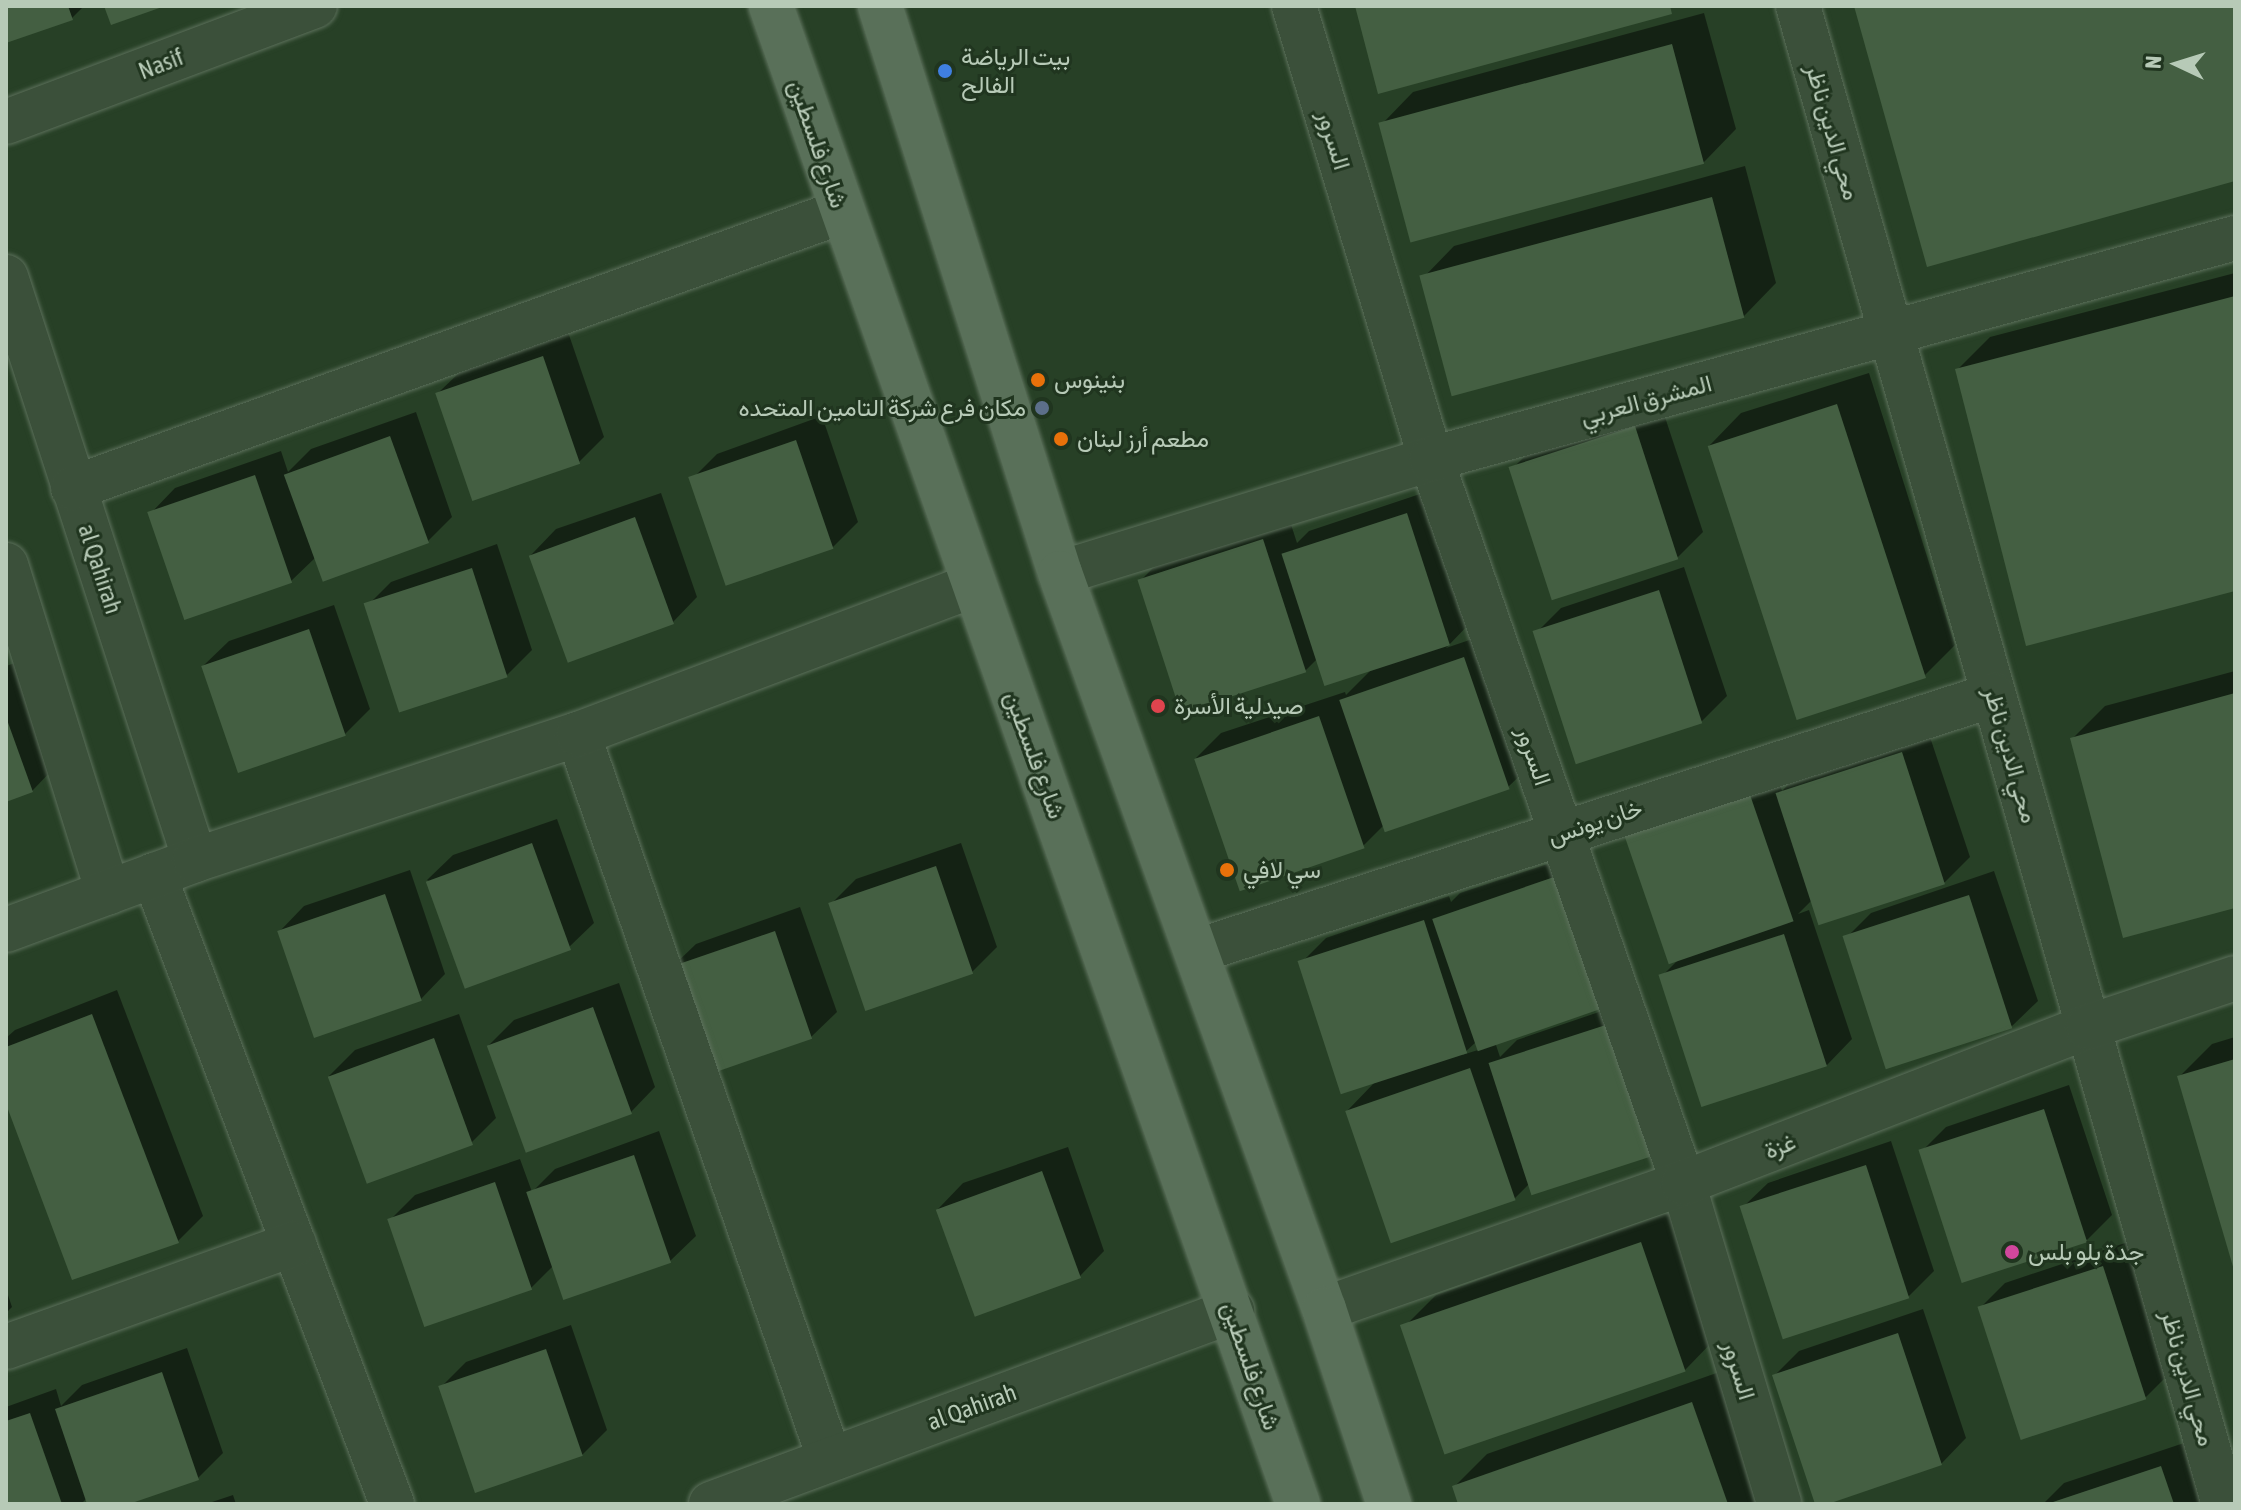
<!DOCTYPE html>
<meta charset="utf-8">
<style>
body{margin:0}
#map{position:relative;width:2241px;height:1510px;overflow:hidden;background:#274026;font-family:"Asap Condensed",Vazirmatn,sans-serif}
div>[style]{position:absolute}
.shadow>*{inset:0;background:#0007}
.building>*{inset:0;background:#445f42;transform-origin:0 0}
.roads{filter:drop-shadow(0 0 2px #5c705b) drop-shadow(0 0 2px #5c705b)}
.minor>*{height:44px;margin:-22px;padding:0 22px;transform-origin:22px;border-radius:22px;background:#3b503a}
.major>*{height:44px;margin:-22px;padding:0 22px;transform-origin:22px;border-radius:22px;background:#597059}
.dots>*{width:22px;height:22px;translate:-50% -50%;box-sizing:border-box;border:4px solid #20351f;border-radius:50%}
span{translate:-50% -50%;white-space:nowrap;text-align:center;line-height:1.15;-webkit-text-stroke:6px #20351f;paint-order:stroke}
.poi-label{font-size:24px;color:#b7cab7}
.left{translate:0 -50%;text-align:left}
.right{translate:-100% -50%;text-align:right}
.street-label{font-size:24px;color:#b7cab7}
.frame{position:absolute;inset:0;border:8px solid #b7cab7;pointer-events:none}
.north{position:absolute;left:2137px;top:24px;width:80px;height:80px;-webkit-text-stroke:6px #20351f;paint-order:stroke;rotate:274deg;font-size:22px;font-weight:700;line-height:32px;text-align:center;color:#b7cab7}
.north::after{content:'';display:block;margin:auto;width:28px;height:36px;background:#b7cab7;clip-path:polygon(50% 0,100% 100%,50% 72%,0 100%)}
</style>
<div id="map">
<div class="shadow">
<div style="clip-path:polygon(6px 6px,84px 6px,72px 18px,6px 41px)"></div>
<div style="clip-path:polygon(1704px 13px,1736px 129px,1704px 162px,1381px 125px,1413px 92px)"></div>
<div style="clip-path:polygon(1745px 166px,1776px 283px,1744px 316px,1422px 279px,1454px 246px)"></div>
<div style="clip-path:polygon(2235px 273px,2235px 589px,1957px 370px,1990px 337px)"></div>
<div style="clip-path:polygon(568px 332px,604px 437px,579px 462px,474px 498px,437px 394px,463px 369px)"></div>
<div style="clip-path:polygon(1869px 373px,1955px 645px,1923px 677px,1709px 446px,1741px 413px)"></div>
<div style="clip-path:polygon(1660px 402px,1703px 532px,1678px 557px,1512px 469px,1537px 444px)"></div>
<div style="clip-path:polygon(416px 412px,452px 517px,427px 542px,315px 558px,291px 581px,150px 514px,175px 488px,281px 451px,288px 472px,311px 449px)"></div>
<div style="clip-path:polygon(822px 416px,858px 522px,833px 547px,692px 479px,717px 454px)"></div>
<div style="clip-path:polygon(1432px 490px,1475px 618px,1446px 648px,1490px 633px,1533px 763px,1507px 788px,1383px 826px,1362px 847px,1196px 758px,1221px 733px,1345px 692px,1346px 695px,1370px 671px,1318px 658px,1306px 670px,1140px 581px,1165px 556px,1288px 515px,1297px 543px,1309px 531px)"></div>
<div style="clip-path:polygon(661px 493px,697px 597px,672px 623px,531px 555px,556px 529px)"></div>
<div style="clip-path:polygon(497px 544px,532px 650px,507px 675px,366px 607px,391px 582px)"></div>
<div style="clip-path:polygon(1684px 567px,1727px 696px,1702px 721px,1536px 633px,1561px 608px)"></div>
<div style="clip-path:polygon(334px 605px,370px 709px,345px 734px,203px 666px,229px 641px)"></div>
<div style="clip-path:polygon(21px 661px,57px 765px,32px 791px,6px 800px,6px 666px)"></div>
<div style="clip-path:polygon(2235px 671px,2235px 906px,2072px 739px,2105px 706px)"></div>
<div style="clip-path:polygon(1927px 728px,1970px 857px,1945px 882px,1813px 899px,1798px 914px,1809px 910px,1852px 1039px,1827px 1065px,1661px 977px,1680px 958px,1626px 832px,1774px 765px,1782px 791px,1803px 769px)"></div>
<div style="clip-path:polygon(557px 819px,594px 923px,568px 948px,427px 880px,453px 855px)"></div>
<div style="clip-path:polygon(961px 843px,997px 947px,972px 972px,831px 904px,856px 879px)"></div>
<div style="clip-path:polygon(evenodd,1583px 852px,1495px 1042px,1500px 1057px,1517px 1040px,1640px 998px,1531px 1182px,1514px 1199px,1347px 1111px,1375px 1082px,1301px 963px,1326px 938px,1449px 896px,1451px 902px,1460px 893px,1583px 852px,1476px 1042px,1478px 1050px,1462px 1055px,1476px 1042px)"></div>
<div style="clip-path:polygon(410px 870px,445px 974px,420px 1000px,279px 932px,304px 906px)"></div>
<div style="clip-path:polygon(1994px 871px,2038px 1001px,2012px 1026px,1846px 938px,1871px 913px)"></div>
<div style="clip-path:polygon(800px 907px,837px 1012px,811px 1037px,670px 969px,696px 944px)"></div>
<div style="clip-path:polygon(619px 983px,655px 1087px,630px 1113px,489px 1045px,514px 1020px)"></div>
<div style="clip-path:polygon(117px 990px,203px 1216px,178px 1241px,6px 1098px,6px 1038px,15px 1030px)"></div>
<div style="clip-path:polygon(459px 1014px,496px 1118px,470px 1144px,329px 1076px,355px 1050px)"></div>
<div style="clip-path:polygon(2235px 1037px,2235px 1265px,2179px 1077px,2212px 1044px)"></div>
<div style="clip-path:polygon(2069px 1085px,2112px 1215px,2087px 1240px,1921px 1152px,1946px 1127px)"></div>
<div style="clip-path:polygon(659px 1131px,696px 1236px,670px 1261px,554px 1265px,531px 1288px,390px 1220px,415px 1195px,520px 1159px,532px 1192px,555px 1169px)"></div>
<div style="clip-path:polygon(1891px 1141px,1934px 1271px,1909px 1296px,1742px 1208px,1768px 1183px)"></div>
<div style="clip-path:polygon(1068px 1147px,1104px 1251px,1079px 1277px,938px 1209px,963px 1183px)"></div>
<div style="clip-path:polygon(1673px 1211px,1717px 1337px,1685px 1370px,1404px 1327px,1436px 1295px)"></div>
<div style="clip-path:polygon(2128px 1242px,2171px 1372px,2146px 1397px,1980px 1308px,2005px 1283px)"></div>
<div style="clip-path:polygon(6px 1289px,12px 1307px,6px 1313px)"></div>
<div style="clip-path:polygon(1923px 1309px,1966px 1438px,1941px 1464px,1817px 1504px,1774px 1376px,1799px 1351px)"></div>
<div style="clip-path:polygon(571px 1325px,607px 1430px,582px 1455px,441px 1387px,466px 1362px)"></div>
<div style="clip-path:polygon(187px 1348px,223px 1453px,198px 1478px,123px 1504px,90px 1504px,87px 1498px,81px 1504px,6px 1504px,6px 1407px,56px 1389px,61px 1406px,82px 1385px)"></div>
<div style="clip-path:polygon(1725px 1370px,1762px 1504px,1460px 1504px,1454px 1487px,1487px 1454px)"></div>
<div style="clip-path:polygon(2187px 1442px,2207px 1504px,2043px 1504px,2064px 1483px)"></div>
<div style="clip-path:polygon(233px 1495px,236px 1504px,206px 1504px)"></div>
</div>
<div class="building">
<div style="clip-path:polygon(6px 6px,68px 6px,73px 20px,6px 43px)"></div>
<div style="clip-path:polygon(104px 6px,165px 6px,111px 25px)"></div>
<div style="clip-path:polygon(1355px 6px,1670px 6px,1672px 14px,1378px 94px)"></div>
<div style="clip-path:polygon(1854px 6px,2235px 6px,2235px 181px,1927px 267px)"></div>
<div style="left:1672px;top:44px;width:124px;height:304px;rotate:75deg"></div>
<div style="left:1712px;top:197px;width:125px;height:303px;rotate:75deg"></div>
<div style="clip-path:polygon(2235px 296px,2235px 591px,2026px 646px,1955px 369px)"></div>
<div style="left:543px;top:356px;width:114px;height:114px;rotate:71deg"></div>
<div style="left:1837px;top:404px;width:288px;height:136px;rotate:72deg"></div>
<div style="left:1635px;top:426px;width:140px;height:133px;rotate:72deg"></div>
<div style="left:390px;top:436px;width:114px;height:113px;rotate:70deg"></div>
<div style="left:796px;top:440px;width:115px;height:114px;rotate:71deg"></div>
<div style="left:255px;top:475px;width:114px;height:114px;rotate:71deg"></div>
<div style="left:1407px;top:513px;width:139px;height:132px;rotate:72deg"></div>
<div style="left:635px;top:517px;width:114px;height:113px;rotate:70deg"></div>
<div style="left:1263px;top:539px;width:140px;height:132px;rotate:72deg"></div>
<div style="left:472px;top:568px;width:115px;height:114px;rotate:72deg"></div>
<div style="left:1659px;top:590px;width:140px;height:133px;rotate:72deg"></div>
<div style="left:309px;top:629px;width:113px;height:114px;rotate:71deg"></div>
<div style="left:1464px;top:657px;width:140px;height:132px;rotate:71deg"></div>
<div style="clip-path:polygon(2235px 693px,2235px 908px,2123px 938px,2070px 738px)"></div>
<div style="left:1319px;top:716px;width:140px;height:132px;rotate:71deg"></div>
<div style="clip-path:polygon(6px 717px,33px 792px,6px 802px)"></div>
<div style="left:1902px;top:752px;width:139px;height:133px;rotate:72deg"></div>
<div style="left:1748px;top:789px;width:140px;height:132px;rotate:71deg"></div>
<div style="left:532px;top:843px;width:114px;height:113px;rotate:70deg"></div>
<div style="left:936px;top:866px;width:114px;height:114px;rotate:71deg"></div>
<div style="left:1557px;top:876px;width:140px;height:132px;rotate:71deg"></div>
<div style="left:385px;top:894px;width:113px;height:114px;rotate:71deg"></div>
<div style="left:1969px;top:895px;width:140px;height:133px;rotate:72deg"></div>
<div style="left:1424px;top:920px;width:140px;height:133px;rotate:72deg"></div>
<div style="left:775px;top:931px;width:114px;height:114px;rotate:71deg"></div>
<div style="left:1784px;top:934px;width:139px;height:132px;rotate:72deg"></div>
<div style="left:593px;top:1007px;width:114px;height:113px;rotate:70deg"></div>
<div style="clip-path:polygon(92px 1014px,179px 1243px,72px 1280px,6px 1104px,6px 1047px)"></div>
<div style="left:1615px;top:1022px;width:139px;height:133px;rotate:72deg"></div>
<div style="left:434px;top:1038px;width:114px;height:113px;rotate:70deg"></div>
<div style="clip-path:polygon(2235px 1059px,2235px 1270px,2234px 1270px,2177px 1076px)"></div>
<div style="left:1470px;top:1068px;width:140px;height:132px;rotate:71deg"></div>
<div style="left:2044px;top:1109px;width:140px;height:132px;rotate:72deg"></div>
<div style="left:634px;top:1155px;width:114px;height:114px;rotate:71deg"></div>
<div style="left:1866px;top:1165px;width:140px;height:133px;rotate:72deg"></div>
<div style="left:1042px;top:1171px;width:114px;height:113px;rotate:70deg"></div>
<div style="left:495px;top:1182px;width:114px;height:114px;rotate:71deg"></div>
<div style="left:1641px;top:1242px;width:137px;height:255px;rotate:71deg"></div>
<div style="left:2103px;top:1266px;width:140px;height:132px;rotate:72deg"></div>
<div style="clip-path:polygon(1898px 1333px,1942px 1465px,1828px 1504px,1815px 1504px,1772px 1375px)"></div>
<div style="left:546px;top:1349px;width:113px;height:114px;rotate:71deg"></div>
<div style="clip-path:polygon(162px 1372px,199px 1480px,129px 1504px,87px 1504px,55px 1409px)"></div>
<div style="clip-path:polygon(1692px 1402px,1728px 1504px,1458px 1504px,1452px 1486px)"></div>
<div style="clip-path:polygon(30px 1413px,62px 1504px,6px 1504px,6px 1421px)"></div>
<div style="clip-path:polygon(2161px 1466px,2174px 1504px,2050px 1504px,2050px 1503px)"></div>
</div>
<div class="roads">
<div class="minor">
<div style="left:1294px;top:6px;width:473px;rotate:73.2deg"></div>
<div style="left:1431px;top:459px;width:767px;rotate:70.81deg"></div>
<div style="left:1683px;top:1183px;width:335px;rotate:73.3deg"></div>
<div style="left:1798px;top:6px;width:1557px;rotate:74.13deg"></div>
<div style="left:6px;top:122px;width:330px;rotate:-20.6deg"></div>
<div style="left:6px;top:277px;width:613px;rotate:72.04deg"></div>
<div style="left:73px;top:488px;width:816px;rotate:-19.77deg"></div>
<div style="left:6px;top:565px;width:343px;rotate:72.7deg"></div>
<div style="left:1060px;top:573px;width:388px;rotate:-17.1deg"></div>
<div style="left:1431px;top:459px;width:834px;rotate:-15.37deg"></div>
<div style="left:578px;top:734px;width:768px;rotate:70.86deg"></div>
<div style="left:154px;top:875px;width:673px;rotate:69.27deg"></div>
<div style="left:6px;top:930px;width:202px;rotate:-20.3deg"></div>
<div style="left:195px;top:860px;width:403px;rotate:-18.2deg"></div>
<div style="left:578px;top:734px;width:423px;rotate:-20.6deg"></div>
<div style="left:1197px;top:951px;width:836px;rotate:-17.83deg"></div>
<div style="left:1324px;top:1309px;width:380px;rotate:-19.3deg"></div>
<div style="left:1683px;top:1183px;width:434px;rotate:-21.1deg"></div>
<div style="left:2088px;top:1027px;width:155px;rotate:-18.4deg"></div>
<div style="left:6px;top:1347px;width:306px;rotate:-19.7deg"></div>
<div style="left:711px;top:1504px;width:556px;rotate:-20.33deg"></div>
</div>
<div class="major">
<div style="left:771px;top:6px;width:1588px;rotate:70.62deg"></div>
<div style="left:880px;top:6px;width:595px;rotate:72.39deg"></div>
<div style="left:1060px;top:573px;width:782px;rotate:70.27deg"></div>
<div style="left:1324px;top:1309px;width:206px;rotate:71.6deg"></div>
</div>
</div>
<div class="dots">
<div style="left:945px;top:71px;background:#3f7fe0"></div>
<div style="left:1038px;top:380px;background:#e8710a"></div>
<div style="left:1042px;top:408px;background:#5c6f8a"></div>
<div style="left:1061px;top:439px;background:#e8710a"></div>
<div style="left:1158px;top:706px;background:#e0444e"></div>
<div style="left:1227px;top:870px;background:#e8710a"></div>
<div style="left:2012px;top:1252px;background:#d1479c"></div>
</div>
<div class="poi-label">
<span class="left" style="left:961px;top:71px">بيت الرياضة<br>الفالح</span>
<span class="left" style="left:1054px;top:380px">بنينوس</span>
<span class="right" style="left:1026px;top:408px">مكان فرع شركة التامين المتحده</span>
<span class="left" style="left:1077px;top:439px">مطعم أرز لبنان</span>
<span class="left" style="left:1174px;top:706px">صيدلية الأسرة</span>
<span class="left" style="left:1243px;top:870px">سي لافي</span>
<span class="left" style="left:2028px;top:1252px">جدة بلو بلس</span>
</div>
<div class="street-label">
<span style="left:161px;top:64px;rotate:-21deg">Nasif</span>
<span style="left:1833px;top:132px;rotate:74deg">محي الدين ناظر</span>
<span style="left:1334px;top:140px;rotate:73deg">السرور</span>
<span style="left:818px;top:144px;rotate:71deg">شارع فلسطين</span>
<span style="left:1646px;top:400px;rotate:-15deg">المشرق العربي</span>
<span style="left:100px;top:569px;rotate:72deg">al Qahirah</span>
<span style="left:1035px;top:755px;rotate:70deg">شارع فلسطين</span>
<span style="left:2011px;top:755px;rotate:74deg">محي الدين ناظر</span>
<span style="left:1534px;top:756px;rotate:71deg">السرور</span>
<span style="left:1595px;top:822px;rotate:-18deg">خان يونس</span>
<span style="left:1780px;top:1146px;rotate:-21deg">غزة</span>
<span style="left:1251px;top:1366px;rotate:71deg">شارع فلسطين</span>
<span style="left:1739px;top:1370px;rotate:73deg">السرور</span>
<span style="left:2188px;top:1378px;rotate:74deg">محي الدين ناظر</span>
<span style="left:972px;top:1407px;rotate:-20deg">al Qahirah</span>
</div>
<div class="frame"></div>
<div class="north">N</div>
</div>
